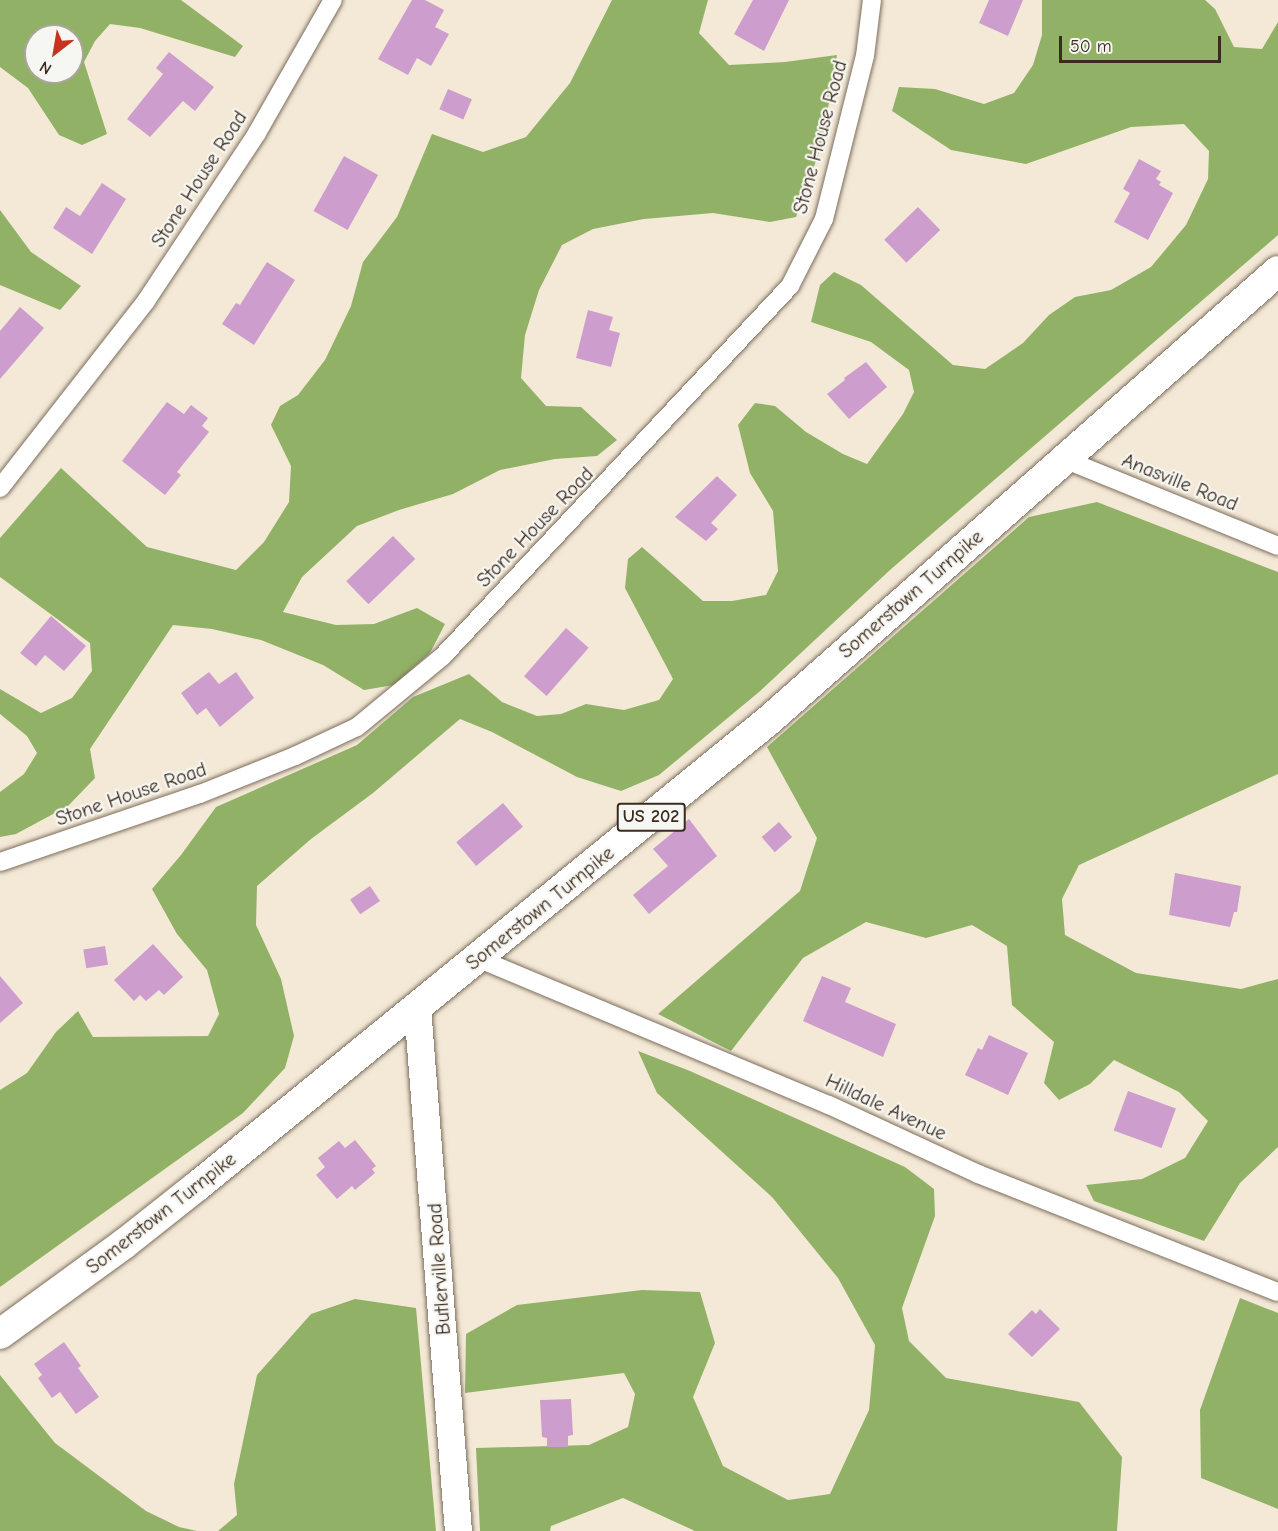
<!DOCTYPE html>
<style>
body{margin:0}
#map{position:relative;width:1278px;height:1531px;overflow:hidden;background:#f4e9d6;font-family:"Comic Neue",sans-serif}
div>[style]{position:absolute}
.forest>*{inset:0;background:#91b266}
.building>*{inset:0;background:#cd9ecd;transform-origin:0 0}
.roads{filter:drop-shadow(0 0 2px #7c6d5e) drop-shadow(0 0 2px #7c6d5e)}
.street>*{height:18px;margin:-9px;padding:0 9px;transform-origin:9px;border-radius:9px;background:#fff}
.secondary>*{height:27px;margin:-13.5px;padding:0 13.5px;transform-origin:13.5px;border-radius:13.5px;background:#fff}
.primary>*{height:30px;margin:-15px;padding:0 15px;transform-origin:15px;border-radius:15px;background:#fff}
span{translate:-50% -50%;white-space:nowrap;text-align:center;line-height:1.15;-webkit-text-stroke:4.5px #f6f6f2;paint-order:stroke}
.shield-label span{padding:2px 4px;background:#f6f6f2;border:2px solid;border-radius:4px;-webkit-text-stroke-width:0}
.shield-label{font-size:18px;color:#3b2a1e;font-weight:700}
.street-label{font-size:20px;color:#3b2a1e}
.north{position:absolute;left:24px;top:24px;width:60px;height:60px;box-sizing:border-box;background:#f6f6f2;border:2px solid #aba49d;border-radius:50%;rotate:211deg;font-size:16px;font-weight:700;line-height:24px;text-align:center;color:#3b2a1e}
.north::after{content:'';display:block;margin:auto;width:21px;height:27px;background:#c8321e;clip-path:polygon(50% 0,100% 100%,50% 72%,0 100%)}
.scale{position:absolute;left:1059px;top:36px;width:162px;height:27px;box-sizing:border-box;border:3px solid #3b2a1e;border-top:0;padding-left:8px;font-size:18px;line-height:21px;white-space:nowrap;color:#3b2a1e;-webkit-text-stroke:4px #f6f6f2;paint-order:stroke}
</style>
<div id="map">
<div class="forest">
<div style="clip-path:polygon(evenodd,0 0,181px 0,243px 46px,235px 57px,140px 28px,110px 24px,95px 41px,84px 62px,107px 134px,82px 145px,59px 135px,28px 88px,0 67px,0 0,36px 36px,72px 36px,72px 72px,36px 72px,36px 36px)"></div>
<div style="clip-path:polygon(612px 0,708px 0,699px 33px,729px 65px,785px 62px,837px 55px,822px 144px,796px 217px,770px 222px,713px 213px,644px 219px,593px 229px,562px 245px,539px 290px,525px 335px,521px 378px,546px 406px,581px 407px,617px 440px,597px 456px,555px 459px,500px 470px,453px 494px,399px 510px,357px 526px,302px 577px,283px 612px,336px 625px,374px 624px,417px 608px,445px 624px,430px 653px,394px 685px,364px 690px,323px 665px,261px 640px,212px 629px,173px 625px,90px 749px,95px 778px,68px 806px,16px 834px,0 837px,0 792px,24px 774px,37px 753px,27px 736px,0 714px,0 689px,41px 713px,72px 698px,92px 671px,90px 643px,0 577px,0 538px,61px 468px,147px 547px,236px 570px,264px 542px,289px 502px,291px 466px,271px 425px,280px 406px,298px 395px,325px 360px,351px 306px,363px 262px,397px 217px,432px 134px,483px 152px,526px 137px,570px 83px)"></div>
<div style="clip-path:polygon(1042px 0,1205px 0,1215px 9px,1234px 47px,1262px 49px,1278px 22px,1278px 235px,890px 570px,759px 692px,659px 775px,621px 791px,577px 777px,492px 732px,460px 719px,373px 793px,311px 839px,257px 886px,256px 925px,281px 979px,294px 1036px,285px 1068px,243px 1113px,0 1287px,0 1090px,27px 1073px,56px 1032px,78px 1011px,93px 1037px,208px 1036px,219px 1014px,207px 970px,177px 934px,152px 889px,181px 855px,216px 807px,357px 745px,413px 697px,469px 674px,502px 702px,537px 716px,561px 714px,586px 704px,624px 710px,659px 700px,673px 679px,625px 588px,628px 559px,642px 547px,703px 601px,732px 601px,766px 595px,778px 571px,773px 511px,750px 473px,738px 425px,755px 403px,775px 406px,806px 432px,843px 454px,867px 464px,903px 414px,914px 392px,909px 370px,871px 342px,811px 322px,820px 285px,834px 272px,861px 285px,953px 365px,985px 369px,1023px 343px,1049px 315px,1075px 297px,1111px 290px,1151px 267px,1186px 225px,1208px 179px,1209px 151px,1184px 124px,1131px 127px,1026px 164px,951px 150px,892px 111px,899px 87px,935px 89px,984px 104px,1014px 93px,1033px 65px,1042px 35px)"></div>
<div style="clip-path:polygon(0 210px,31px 252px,81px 286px,60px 310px,0 285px)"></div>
<div style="clip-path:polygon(1097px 502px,1278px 572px,1278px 774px,1079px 865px,1062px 899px,1065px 935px,1136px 973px,1241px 989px,1278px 979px,1278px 1147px,1240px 1183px,1204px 1241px,1094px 1201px,1086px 1185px,1142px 1179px,1185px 1158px,1208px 1121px,1179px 1092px,1114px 1060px,1090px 1084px,1059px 1100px,1044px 1083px,1054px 1042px,1012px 1005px,1007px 946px,972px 925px,926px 938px,866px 922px,803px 958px,731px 1051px,658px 1014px,800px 891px,817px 838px,767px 747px,1029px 517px)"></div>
<div style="clip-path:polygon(638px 1051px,690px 1071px,905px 1167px,934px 1189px,935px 1216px,902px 1308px,909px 1341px,946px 1378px,1079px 1402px,1122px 1457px,1117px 1531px,695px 1531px,623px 1498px,551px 1526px,550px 1531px,480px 1531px,476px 1448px,589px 1445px,628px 1427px,635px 1394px,624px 1373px,465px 1393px,466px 1334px,517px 1305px,642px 1290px,700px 1292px,715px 1343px,693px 1397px,723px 1466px,788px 1500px,830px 1494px,869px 1410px,875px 1345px,838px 1278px,772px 1197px,657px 1093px)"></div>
<div style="clip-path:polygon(1240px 1298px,1278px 1313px,1278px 1509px,1201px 1478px,1200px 1410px)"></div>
<div style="clip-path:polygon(355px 1299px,416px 1308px,436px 1531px,218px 1531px,237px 1515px,234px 1484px,257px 1375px,311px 1314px)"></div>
<div style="clip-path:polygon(0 1375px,55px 1443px,146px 1511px,179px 1527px,197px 1531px,0 1531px)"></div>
</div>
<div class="building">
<div style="clip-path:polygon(412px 0,425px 0,444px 10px,435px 27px,449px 34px,431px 66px,417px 58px,408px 75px,378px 59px)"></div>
<div style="clip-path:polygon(753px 0,789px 0,764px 51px,734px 34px)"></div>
<div style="clip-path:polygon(989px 0,1023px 0,1008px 36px,979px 23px)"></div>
<div style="clip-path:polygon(169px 52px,214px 87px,195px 111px,183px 101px,150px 137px,127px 119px,163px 74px,156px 68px)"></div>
<div style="left:448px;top:89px;width:26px;height:22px;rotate:23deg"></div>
<div style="left:344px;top:156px;width:39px;height:63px;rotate:29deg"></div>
<div style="clip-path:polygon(1139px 159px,1161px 171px,1156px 179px,1161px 182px,1159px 185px,1173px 193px,1148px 240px,1114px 222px,1130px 193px,1123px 189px)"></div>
<div style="clip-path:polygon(102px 183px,126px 199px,92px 254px,53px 228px,66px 207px,80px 216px)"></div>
<div style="left:918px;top:207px;width:32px;height:47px;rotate:46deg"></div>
<div style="clip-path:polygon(267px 262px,295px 280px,254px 345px,222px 324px,236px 303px,240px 305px)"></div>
<div style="clip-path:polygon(20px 307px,44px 328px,0 379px,0 331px)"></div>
<div style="clip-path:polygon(588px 310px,613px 317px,609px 330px,620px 333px,611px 367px,576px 358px)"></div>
<div style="clip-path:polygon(866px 362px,887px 387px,849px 419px,827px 394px,845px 380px,844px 378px)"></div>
<div style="clip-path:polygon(167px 402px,184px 414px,191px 405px,208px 418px,202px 426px,209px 432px,177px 472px,181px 475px,165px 495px,122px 461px)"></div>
<div style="clip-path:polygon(717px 476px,737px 495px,711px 523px,718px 529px,706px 541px,675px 517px)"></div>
<div style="left:393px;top:536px;width:32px;height:65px;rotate:46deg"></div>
<div style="clip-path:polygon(51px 616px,86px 646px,64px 671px,45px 655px,36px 666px,20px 653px)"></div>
<div style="left:566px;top:628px;width:30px;height:64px;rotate:41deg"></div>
<div style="clip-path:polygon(209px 672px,219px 684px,236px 672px,254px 698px,220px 727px,206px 708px,197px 715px,181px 693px)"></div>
<div style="left:503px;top:803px;width:31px;height:61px;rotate:50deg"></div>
<div style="clip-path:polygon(689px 819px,717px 856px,649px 914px,633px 895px,668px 866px,653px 849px)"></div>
<div style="left:779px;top:822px;width:20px;height:23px;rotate:49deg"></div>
<div style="clip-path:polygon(1175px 873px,1241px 886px,1237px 912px,1234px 912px,1230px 927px,1169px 915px)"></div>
<div style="left:370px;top:886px;width:18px;height:24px;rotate:56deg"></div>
<div style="clip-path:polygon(153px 944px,183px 977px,164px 995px,159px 990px,146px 1001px,140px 995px,134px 1001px,114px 980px)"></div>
<div style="left:105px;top:946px;width:19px;height:22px;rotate:81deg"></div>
<div style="clip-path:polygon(0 976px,23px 1003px,0 1023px)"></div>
<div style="clip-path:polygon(822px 976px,851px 988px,845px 1002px,896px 1024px,883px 1057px,803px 1021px)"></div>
<div style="clip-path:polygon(989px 1035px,1028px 1053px,1008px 1095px,965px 1075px,978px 1048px,982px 1050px)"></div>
<div style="left:1128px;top:1091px;width:51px;height:42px;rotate:20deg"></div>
<div style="clip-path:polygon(355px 1140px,376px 1166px,372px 1169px,375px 1173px,355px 1190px,352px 1186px,337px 1199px,316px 1175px,325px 1167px,318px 1158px,339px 1141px,345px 1148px)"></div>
<div style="clip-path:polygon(1040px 1309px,1060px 1329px,1032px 1357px,1008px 1334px,1032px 1310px,1036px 1314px)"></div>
<div style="clip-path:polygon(64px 1342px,81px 1366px,78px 1368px,99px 1397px,76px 1414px,60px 1392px,52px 1398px,38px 1378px,42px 1375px,34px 1364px)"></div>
<div style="clip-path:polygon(571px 1399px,573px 1435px,568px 1436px,568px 1447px,547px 1447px,547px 1438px,542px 1437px,540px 1400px)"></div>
</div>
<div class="roads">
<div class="street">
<div style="left:1064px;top:459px;width:231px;rotate:22.1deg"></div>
<div style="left:0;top:488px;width:237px;rotate:-52deg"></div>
<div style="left:146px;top:301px;width:201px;rotate:-56.5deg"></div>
<div style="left:257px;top:133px;width:153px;rotate:-60.3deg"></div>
<div style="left:0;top:862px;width:211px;rotate:-18.8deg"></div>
<div style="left:200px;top:794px;width:102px;rotate:-21.8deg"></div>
<div style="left:295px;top:756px;width:68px;rotate:-25.1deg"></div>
<div style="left:357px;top:727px;width:110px;rotate:-39.5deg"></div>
<div style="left:442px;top:657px;width:509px;rotate:-46.83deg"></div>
<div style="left:790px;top:286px;width:75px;rotate:-63.1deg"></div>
<div style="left:824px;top:219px;width:168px;rotate:-75.9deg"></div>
<div style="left:865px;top:56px;width:56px;rotate:-82.9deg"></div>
<div style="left:477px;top:958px;width:381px;rotate:22.7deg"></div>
<div style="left:829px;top:1105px;width:164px;rotate:24.8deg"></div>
<div style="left:978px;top:1174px;width:322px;rotate:21.5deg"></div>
</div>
<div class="secondary">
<div style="left:417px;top:1007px;width:526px;rotate:85.53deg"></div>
</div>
<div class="primary">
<div style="left:0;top:1334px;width:153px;rotate:-36deg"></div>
<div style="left:124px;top:1244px;width:92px;rotate:-38.4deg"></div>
<div style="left:196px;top:1187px;width:738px;rotate:-39.17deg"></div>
<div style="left:768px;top:721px;width:680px;rotate:-41.42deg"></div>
</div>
</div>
<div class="shield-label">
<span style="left:651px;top:817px">US 202</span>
</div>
<div class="street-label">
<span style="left:820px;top:137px;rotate:-75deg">Stone House Road</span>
<span style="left:199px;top:179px;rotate:-57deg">Stone House Road</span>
<span style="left:1180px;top:482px;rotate:22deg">Anasville Road</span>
<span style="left:535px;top:527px;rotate:-46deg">Stone House Road</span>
<span style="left:911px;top:594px;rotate:-41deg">Somerstown Turnpike</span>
<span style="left:131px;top:794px;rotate:-19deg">Stone House Road</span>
<span style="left:540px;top:908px;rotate:-39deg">Somerstown Turnpike</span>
<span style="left:886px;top:1107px;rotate:25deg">Hilldale Avenue</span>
<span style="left:161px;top:1213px;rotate:-38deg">Somerstown Turnpike</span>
<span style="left:439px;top:1269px;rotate:-94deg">Butlerville Road</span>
</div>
<div class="north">N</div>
<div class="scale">50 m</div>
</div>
